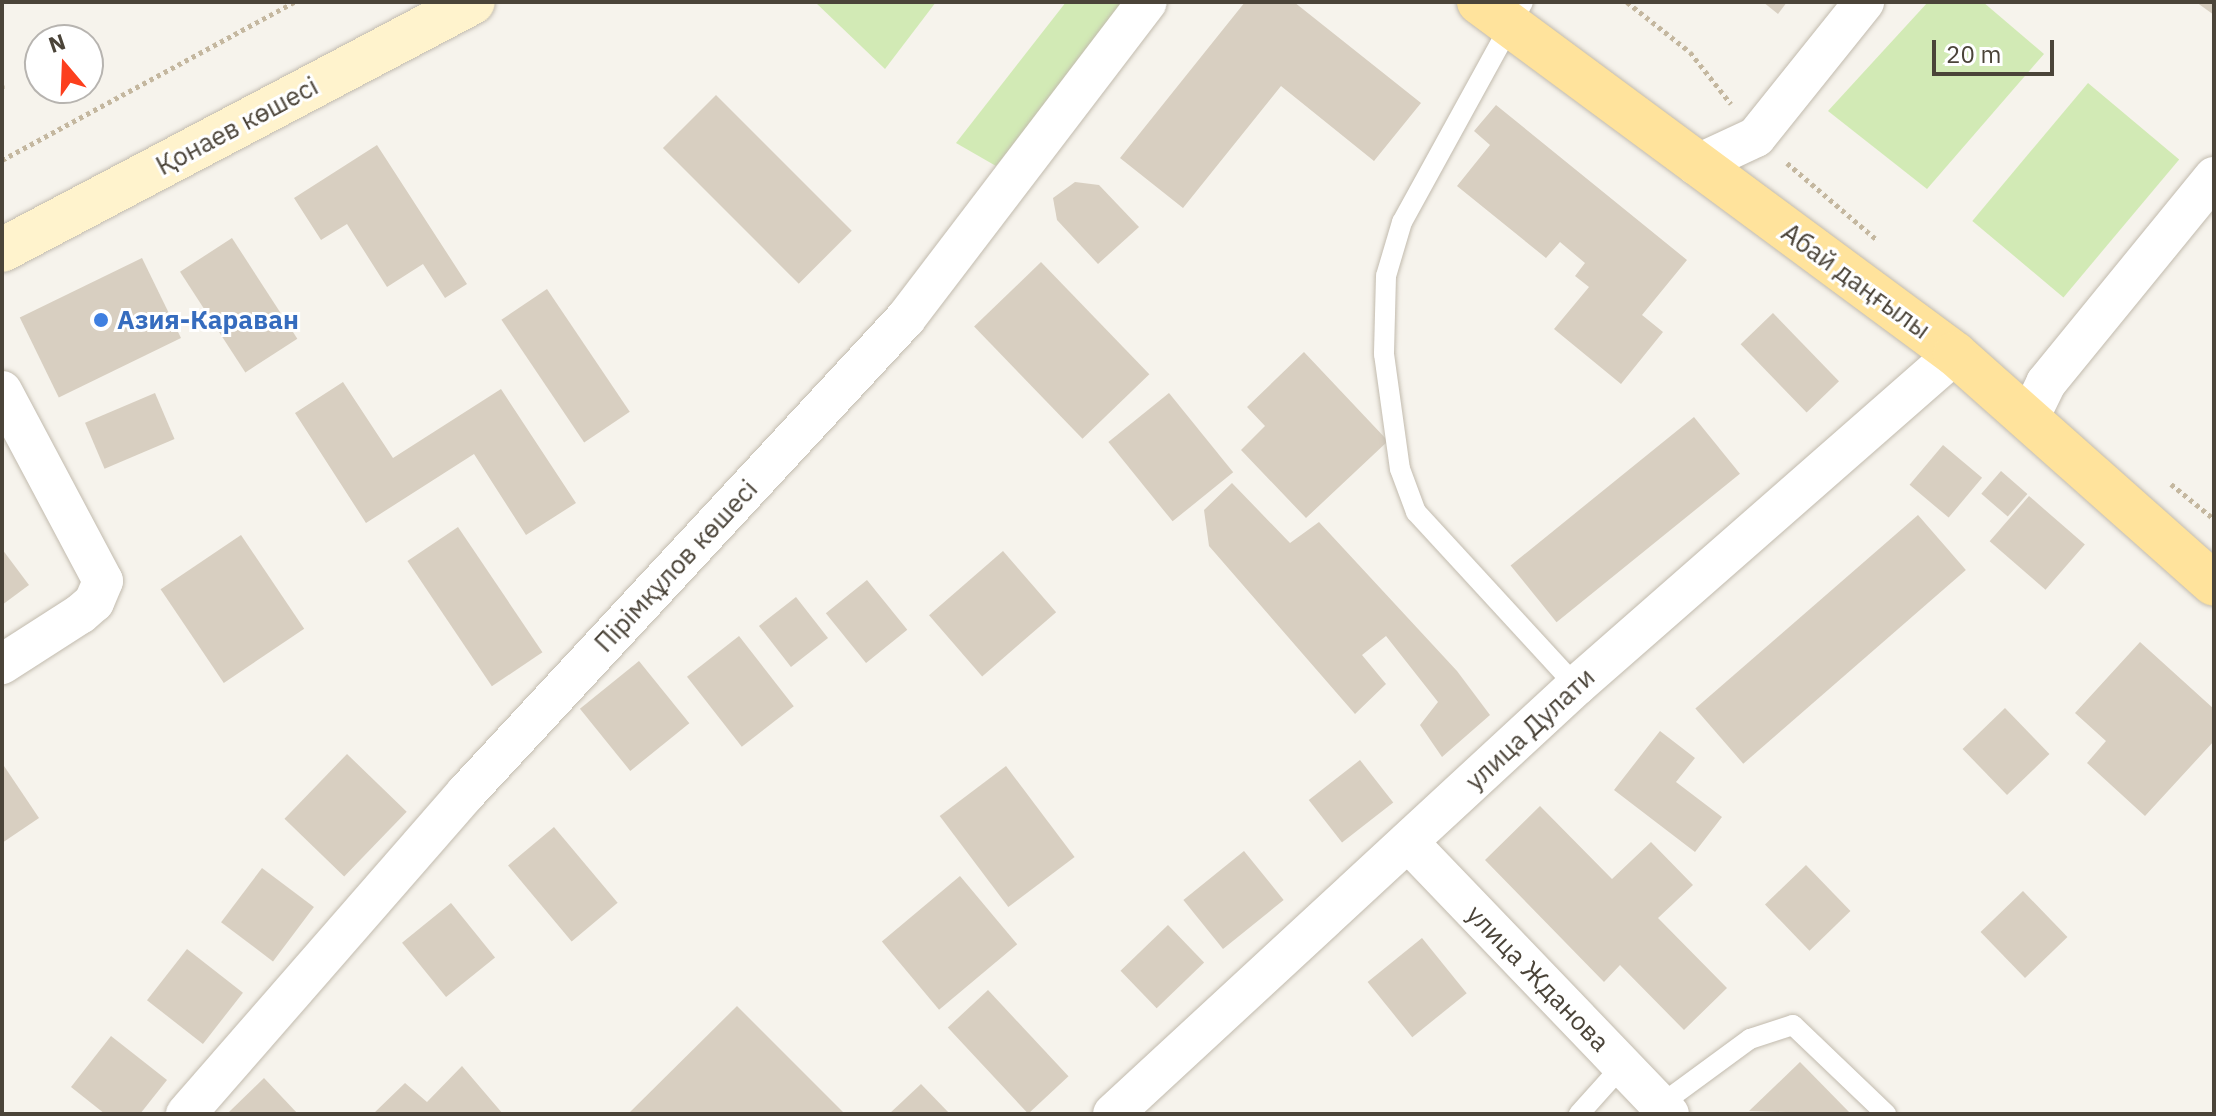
<!DOCTYPE html>
<meta charset="utf-8">
<style>
body{margin:0}
#map{position:relative;width:2216px;height:1116px;overflow:hidden;background:#f6f3ec;font-family:"IBM Plex Sans",sans-serif}
div>[style]{position:absolute}
.green>*{inset:0;background:#d2eab5;transform-origin:0 0}
.building>*{inset:0;background:#d8cfc1;transform-origin:0 0}
.path>*{height:5px;margin-top:-2.5px;transform-origin:0;background:repeating-linear-gradient(90deg,#c4b79f 0 4px,transparent 0 8px)}
.roads{filter:drop-shadow(0 0 2px #c2bbae) drop-shadow(0 0 2px #c2bbae)}
.lane>*{height:20px;margin:-10px;padding:0 10px;transform-origin:10px;border-radius:10px;background:#fff}
.street>*{height:40px;margin:-20px;padding:0 20px;transform-origin:20px;border-radius:20px;background:#fff}
.secondary>*{height:44px;margin:-22px;padding:0 22px;transform-origin:22px;border-radius:22px;background:#fff3cd}
.primary>*{height:44px;margin:-22px;padding:0 22px;transform-origin:22px;border-radius:22px;background:#ffe39c}
.dots>*{width:22px;height:22px;translate:-50% -50%;box-sizing:border-box;border:4px solid #fff;border-radius:50%}
span{translate:-50% -50%;white-space:nowrap;text-align:center;line-height:1.15;-webkit-text-stroke:6px #fff;paint-order:stroke}
.street-label{font-size:26px;color:#4b4439}
.shop-label{font-size:26px;color:#366cbe;font-weight:700}
.left{translate:0 -50%;text-align:left}
.frame{position:absolute;inset:0;border:4px solid #4b4439;pointer-events:none}
.north{position:absolute;left:24px;top:24px;width:80px;height:80px;box-sizing:border-box;background:#fff;border:2px solid #b7b4b0;border-radius:50%;rotate:341deg;font-size:22px;font-weight:700;line-height:32px;text-align:center;color:#4b4439}
.north::after{content:'';display:block;margin:auto;width:28px;height:36px;background:#fc3f1d;clip-path:polygon(50% 0,100% 100%,50% 72%,0 100%)}
.scale{position:absolute;left:1932px;top:40px;width:122px;height:36px;box-sizing:border-box;border:4px solid #4b4439;border-top:0;padding-left:10px;font-size:24px;line-height:28px;white-space:nowrap;color:#4b4439;-webkit-text-stroke:6px #fff;paint-order:stroke}
</style>
<div id="map">
<div class="green">
<div style="clip-path:polygon(815px 2px,936px 2px,885px 69px)"></div>
<div style="clip-path:polygon(1066px 2px,1130px 2px,996px 166px,956px 143px)"></div>
<div style="clip-path:polygon(1928px 2px,1983px 2px,2044px 54px,1927px 189px,1828px 111px)"></div>
<div style="left:2088px;top:83px;width:119px;height:180px;rotate:40deg"></div>
</div>
<div class="building">
<div style="clip-path:polygon(1245px 2px,1294px 2px,1421px 103px,1374px 161px,1281px 86px,1183px 208px,1120px 158px)"></div>
<div style="clip-path:polygon(1763px 2px,1787px 2px,1778px 14px)"></div>
<div style="clip-path:polygon(2196px 2px,2214px 2px,2214px 15px)"></div>
<div style="left:716px;top:95px;width:192px;height:75px;rotate:45deg"></div>
<div style="clip-path:polygon(1496px 105px,1687px 260px,1642px 315px,1663px 332px,1621px 384px,1554px 329px,1589px 287px,1575px 276px,1585px 263px,1560px 242px,1546px 258px,1457px 186px,1490px 145px,1474px 131px)"></div>
<div style="clip-path:polygon(377px 145px,467px 284px,445px 298px,423px 264px,387px 287px,347px 224px,321px 240px,294px 198px)"></div>
<div style="clip-path:polygon(1075px 182px,1099px 185px,1139px 227px,1098px 264px,1057px 220px,1053px 198px)"></div>
<div style="left:232px;top:238px;width:120px;height:62px;rotate:57deg"></div>
<div style="left:142px;top:258px;width:89px;height:136px;rotate:64deg"></div>
<div style="left:1041px;top:262px;width:156px;height:93px;rotate:46deg"></div>
<div style="left:547px;top:289px;width:148px;height:55px;rotate:56deg"></div>
<div style="left:1773px;top:313px;width:95px;height:45px;rotate:46deg"></div>
<div style="clip-path:polygon(1304px 352px,1388px 441px,1306px 518px,1241px 450px,1265px 426px,1247px 407px)"></div>
<div style="clip-path:polygon(343px 382px,393px 458px,501px 389px,576px 503px,526px 535px,474px 454px,366px 523px,295px 413px)"></div>
<div style="left:155px;top:393px;width:50px;height:76px;rotate:67deg"></div>
<div style="left:1169px;top:393px;width:102px;height:78px;rotate:51deg"></div>
<div style="left:1694px;top:417px;width:73px;height:236px;rotate:51deg"></div>
<div style="left:1943px;top:445px;width:51px;height:52px;rotate:40deg"></div>
<div style="left:2001px;top:471px;width:35px;height:30px;rotate:41deg"></div>
<div style="clip-path:polygon(1232px 483px,1290px 543px,1319px 522px,1457px 671px,1490px 715px,1442px 757px,1420px 725px,1438px 702px,1386px 636px,1362px 655px,1386px 684px,1355px 714px,1209px 546px,1204px 510px)"></div>
<div style="left:2029px;top:496px;width:74px;height:60px;rotate:41deg"></div>
<div style="left:1918px;top:515px;width:73px;height:295px;rotate:49deg"></div>
<div style="left:458px;top:527px;width:151px;height:61px;rotate:56deg"></div>
<div style="left:241px;top:535px;width:113px;height:97px;rotate:56deg"></div>
<div style="clip-path:polygon(2px 549px,29px 585px,2px 605px)"></div>
<div style="left:1003px;top:551px;width:81px;height:98px;rotate:49deg"></div>
<div style="left:867px;top:580px;width:64px;height:53px;rotate:51deg"></div>
<div style="left:796px;top:597px;width:52px;height:47px;rotate:52deg"></div>
<div style="left:739px;top:636px;width:89px;height:66px;rotate:52deg"></div>
<div style="clip-path:polygon(2140px 642px,2214px 709px,2214px 741px,2145px 816px,2087px 763px,2106px 741px,2075px 713px)"></div>
<div style="left:639px;top:661px;width:80px;height:76px;rotate:51deg"></div>
<div style="left:2005px;top:708px;width:64px;height:59px;rotate:46deg"></div>
<div style="clip-path:polygon(1660px 731px,1695px 758px,1676px 782px,1722px 817px,1695px 852px,1614px 790px)"></div>
<div style="left:347px;top:754px;width:83px;height:90px;rotate:44deg"></div>
<div style="left:1360px;top:760px;width:54px;height:65px;rotate:52deg"></div>
<div style="clip-path:polygon(2px 763px,39px 818px,2px 843px)"></div>
<div style="left:1006px;top:766px;width:114px;height:83px;rotate:53deg"></div>
<div style="clip-path:polygon(1540px 806px,1612px 879px,1651px 842px,1693px 885px,1658px 918px,1727px 988px,1684px 1030px,1620px 965px,1604px 982px,1485px 860px)"></div>
<div style="left:554px;top:827px;width:99px;height:60px;rotate:50deg"></div>
<div style="left:1244px;top:851px;width:63px;height:78px;rotate:51deg"></div>
<div style="left:1806px;top:865px;width:64px;height:57px;rotate:46deg"></div>
<div style="left:262px;top:868px;width:65px;height:68px;rotate:37deg"></div>
<div style="left:960px;top:876px;width:89px;height:102px;rotate:50deg"></div>
<div style="left:2023px;top:891px;width:64px;height:59px;rotate:46deg"></div>
<div style="left:451px;top:903px;width:70px;height:63px;rotate:51deg"></div>
<div style="left:1168px;top:925px;width:52px;height:66px;rotate:46deg"></div>
<div style="left:1422px;top:938px;width:71px;height:70px;rotate:51deg"></div>
<div style="left:187px;top:949px;width:71px;height:65px;rotate:38deg"></div>
<div style="left:988px;top:990px;width:118px;height:55px;rotate:47deg"></div>
<div style="clip-path:polygon(737px 1006px,845px 1114px,628px 1114px)"></div>
<div style="clip-path:polygon(111px 1036px,167px 1080px,140px 1114px,105px 1114px,71px 1087px)"></div>
<div style="clip-path:polygon(1800px 1062px,1851px 1114px,1749px 1111px)"></div>
<div style="clip-path:polygon(462px 1066px,503px 1114px,373px 1114px,405px 1083px,427px 1102px)"></div>
<div style="clip-path:polygon(264px 1078px,298px 1114px,229px 1112px)"></div>
<div style="clip-path:polygon(921px 1084px,950px 1114px,889px 1114px)"></div>
</div>
<div class="path">
<div style="left:1627px;top:2px;width:80px;rotate:38.4deg"></div>
<div style="left:1690px;top:52px;width:66px;rotate:51.7deg"></div>
<div style="left:2px;top:85px;width:6px;rotate:90deg"></div>
<div style="left:2px;top:160px;width:332px;rotate:-28.4deg"></div>
<div style="left:1787px;top:163px;width:118px;rotate:40.5deg"></div>
<div style="left:2171px;top:484px;width:55px;rotate:39.1deg"></div>
</div>
<div class="roads">
<div class="lane">
<div style="left:1523px;top:2px;width:251px;rotate:118.8deg"></div>
<div style="left:1402px;top:222px;width:56px;rotate:106.5deg"></div>
<div style="left:1386px;top:276px;width:78px;rotate:91.5deg"></div>
<div style="left:1384px;top:354px;width:116px;rotate:82.1deg"></div>
<div style="left:1400px;top:469px;width:46px;rotate:69.6deg"></div>
<div style="left:1416px;top:512px;width:236px;rotate:47.4deg"></div>
<div style="left:1660px;top:1105px;width:112px;rotate:-36.3deg"></div>
<div style="left:1750px;top:1039px;width:45px;rotate:-18deg"></div>
<div style="left:1793px;top:1025px;width:129px;rotate:43.7deg"></div>
<div style="left:1579px;top:1114px;width:64px;rotate:-48.1deg"></div>
</div>
<div class="street">
<div style="left:1696px;top:165px;width:66px;rotate:-25deg"></div>
<div style="left:1756px;top:137px;width:173px;rotate:-51.3deg"></div>
<div style="left:2px;top:391px;width:215px;rotate:62deg"></div>
<div style="left:103px;top:581px;width:23px;rotate:113deg"></div>
<div style="left:94px;top:602px;width:18px;rotate:139deg"></div>
<div style="left:80px;top:614px;width:93px;rotate:147.3deg"></div>
<div style="left:2030px;top:416px;width:37px;rotate:-64deg"></div>
<div style="left:2046px;top:383px;width:266px;rotate:-50.8deg"></div>
<div style="left:1408px;top:842px;width:377px;rotate:46.2deg"></div>
<div style="left:186px;top:1114px;width:426px;rotate:-48.9deg"></div>
<div style="left:466px;top:793px;width:647px;rotate:-47.19deg"></div>
<div style="left:906px;top:318px;width:397px;rotate:-52.7deg"></div>
<div style="left:1113px;top:1114px;width:631px;rotate:-42.75deg"></div>
<div style="left:1576px;top:686px;width:504px;rotate:-41.22deg"></div>
</div>
<div class="secondary">
<div style="left:2px;top:250px;width:532px;rotate:-27.77deg"></div>
</div>
<div class="primary">
<div style="left:1479px;top:2px;width:592px;rotate:36.48deg"></div>
<div style="left:1955px;top:354px;width:346px;rotate:41.6deg"></div>
</div>
</div>
<div class="dots">
<div style="left:101px;top:320px;background:#3f7fe0"></div>
</div>
<div class="street-label">
<span style="left:237px;top:126px;rotate:-28deg">Қонаев көшесі</span>
<span style="left:1856px;top:281px;rotate:36deg">Абай даңғылы</span>
<span style="left:676px;top:566px;rotate:-47deg">Пірімқұлов көшесі</span>
<span style="left:1530px;top:729px;rotate:-43deg">улица Дулати</span>
<span style="left:1538px;top:978px;rotate:46deg">улица Жданова</span>
</div>
<div class="shop-label">
<span class="left" style="left:117px;top:320px">Азия-Караван</span>
</div>
<div class="frame"></div>
<div class="north">N</div>
<div class="scale">20 m</div>
</div>
